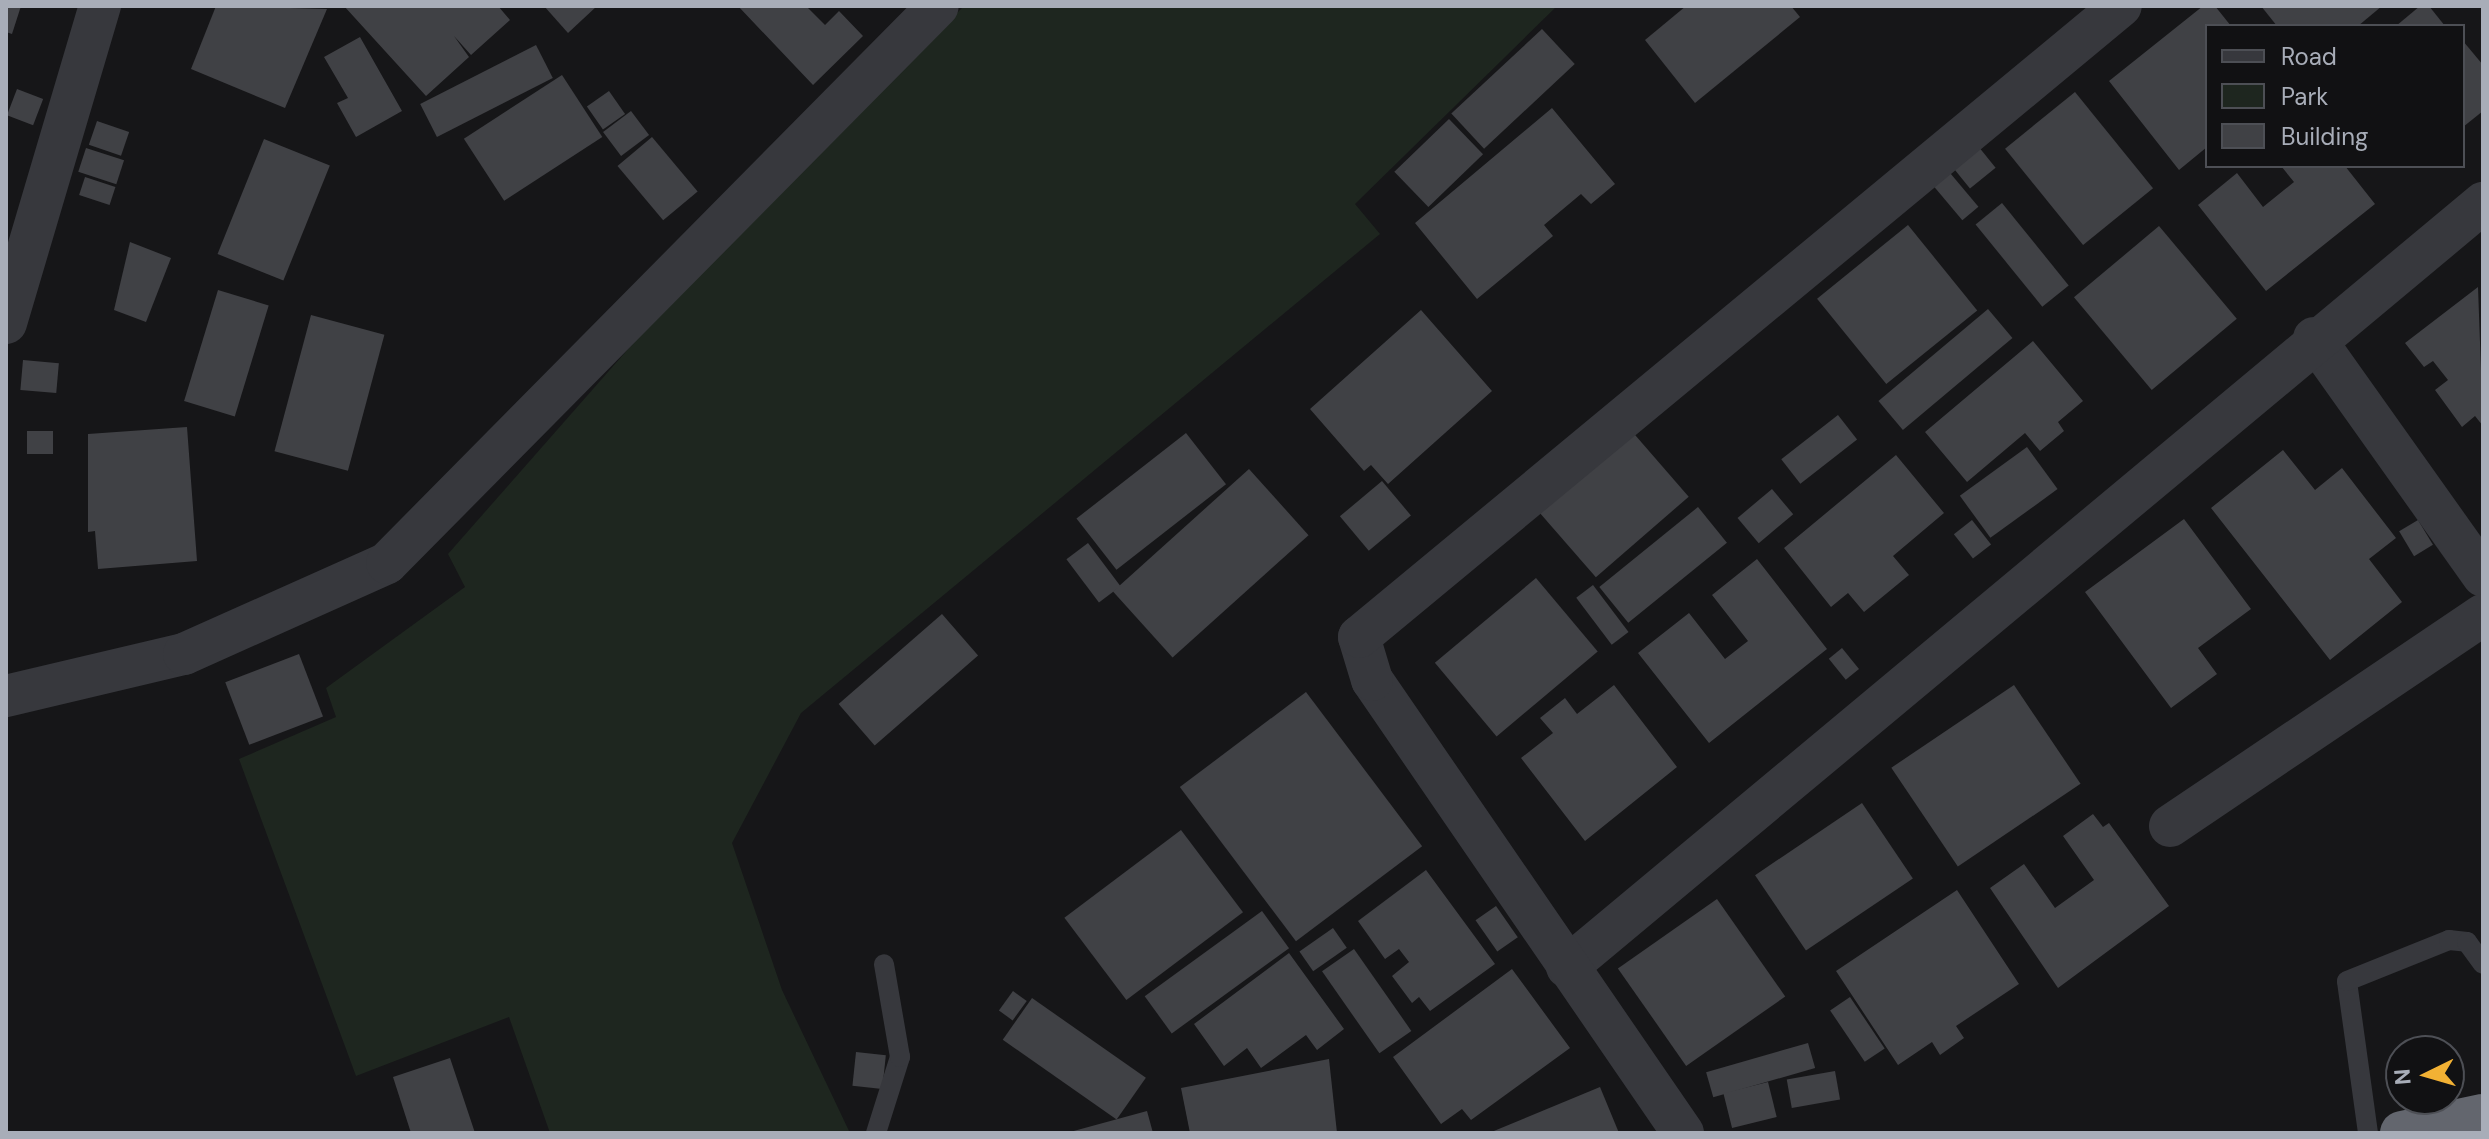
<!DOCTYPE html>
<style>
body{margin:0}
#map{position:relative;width:2489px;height:1139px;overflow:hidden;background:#161618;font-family:"DM Sans",sans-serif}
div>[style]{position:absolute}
.green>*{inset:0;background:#1e261f}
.building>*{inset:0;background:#404145;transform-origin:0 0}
.lane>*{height:20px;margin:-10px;padding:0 10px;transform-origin:10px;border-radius:10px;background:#37383d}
.street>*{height:42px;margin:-21px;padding:0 21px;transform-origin:21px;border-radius:21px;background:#37383d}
.highway>*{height:44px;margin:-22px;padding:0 22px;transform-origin:22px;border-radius:22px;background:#63666e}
span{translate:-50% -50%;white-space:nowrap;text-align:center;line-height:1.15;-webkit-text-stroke:6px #111113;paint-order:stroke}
.frame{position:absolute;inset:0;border:8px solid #a8adb8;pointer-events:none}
.legend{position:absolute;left:2205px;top:24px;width:260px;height:144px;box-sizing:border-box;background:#111113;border:2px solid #4d4f55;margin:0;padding:10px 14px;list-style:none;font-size:24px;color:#a8adb8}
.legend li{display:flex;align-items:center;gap:16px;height:40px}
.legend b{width:40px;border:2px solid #4d4f55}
.north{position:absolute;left:2385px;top:1035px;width:80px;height:80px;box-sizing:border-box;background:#111113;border:2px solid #4d4f55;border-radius:50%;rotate:265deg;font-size:22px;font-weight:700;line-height:32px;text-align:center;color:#a8adb8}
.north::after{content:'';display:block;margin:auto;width:28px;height:36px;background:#f2b134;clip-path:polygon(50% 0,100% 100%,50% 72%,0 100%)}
</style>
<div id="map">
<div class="green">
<div style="clip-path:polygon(964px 6px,1557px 6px,1355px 204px,1380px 234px,801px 713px,732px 843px,782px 990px,850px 1133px,550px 1133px,509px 1017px,356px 1076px,239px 759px,336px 717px,326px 688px,465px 587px,448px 554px,702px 265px)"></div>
</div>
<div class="building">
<div style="clip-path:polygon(6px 6px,21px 6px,12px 34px,6px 32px)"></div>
<div style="clip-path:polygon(216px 6px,327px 9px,285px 108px,191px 69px)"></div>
<div style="clip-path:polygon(344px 6px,498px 6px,510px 20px,471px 55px,454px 36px,469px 57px,426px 96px)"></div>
<div style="clip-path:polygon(544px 6px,597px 6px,568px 33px)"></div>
<div style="clip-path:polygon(738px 6px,806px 6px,825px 25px,839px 11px,863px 36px,813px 85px)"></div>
<div style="clip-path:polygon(1686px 6px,1791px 6px,1800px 17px,1695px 103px,1645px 40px)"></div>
<div style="clip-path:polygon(2203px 6px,2215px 6px,2231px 26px,2207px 26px,2207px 147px,2179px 170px,2109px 81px)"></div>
<div style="clip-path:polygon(2261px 6px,2382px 6px,2358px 26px,2277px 26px)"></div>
<div style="clip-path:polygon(2420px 6px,2429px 6px,2445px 26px,2396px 26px)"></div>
<div style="left:1542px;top:29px;width:48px;height:124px;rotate:47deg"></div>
<div style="clip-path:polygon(360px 37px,402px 111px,356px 137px,337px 103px,348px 98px,324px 57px)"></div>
<div style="clip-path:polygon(2463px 41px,2483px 65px,2483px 111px,2463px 127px)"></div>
<div style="left:536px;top:45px;width:37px;height:130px;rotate:63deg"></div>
<div style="left:562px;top:75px;width:74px;height:117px;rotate:57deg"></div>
<div style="left:17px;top:89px;width:28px;height:28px;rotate:21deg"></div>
<div style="left:609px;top:91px;width:28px;height:27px;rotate:55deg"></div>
<div style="left:2075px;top:92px;width:124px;height:90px;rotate:51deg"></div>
<div style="clip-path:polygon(1552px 108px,1615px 184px,1591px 204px,1581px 194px,1544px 225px,1553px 236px,1477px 299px,1415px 223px)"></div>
<div style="left:631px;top:111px;width:30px;height:35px;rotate:53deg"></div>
<div style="left:1449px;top:119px;width:49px;height:76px;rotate:46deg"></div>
<div style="left:97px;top:121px;width:34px;height:25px;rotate:19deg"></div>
<div style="left:652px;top:137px;width:71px;height:45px;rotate:50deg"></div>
<div style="left:264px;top:139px;width:71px;height:124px;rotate:22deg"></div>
<div style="left:1978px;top:146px;width:28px;height:33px;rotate:51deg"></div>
<div style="left:86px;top:148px;width:40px;height:25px;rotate:18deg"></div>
<div style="clip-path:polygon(2281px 166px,2345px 166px,2375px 204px,2266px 291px,2198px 205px,2237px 173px,2263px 207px,2294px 182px)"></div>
<div style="left:1945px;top:167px;width:52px;height:21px;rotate:50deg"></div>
<div style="left:85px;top:177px;width:32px;height:19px;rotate:18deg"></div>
<div style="left:2002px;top:203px;width:106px;height:34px;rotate:51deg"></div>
<div style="left:1908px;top:225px;width:110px;height:117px;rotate:51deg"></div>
<div style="left:2159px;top:226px;width:121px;height:111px;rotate:50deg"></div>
<div style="clip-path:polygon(130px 242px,171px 258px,146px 322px,114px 310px)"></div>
<div style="clip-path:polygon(2478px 287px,2483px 426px,2475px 416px,2462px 427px,2435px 390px,2448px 380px,2433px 361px,2424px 367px,2405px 343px)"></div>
<div style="left:218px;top:290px;width:53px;height:116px;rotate:17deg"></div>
<div style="left:1988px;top:309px;width:38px;height:143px;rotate:50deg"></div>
<div style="clip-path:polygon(1421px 310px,1492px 391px,1388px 484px,1371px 465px,1364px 471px,1310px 409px)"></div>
<div style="left:311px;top:315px;width:76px;height:141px;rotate:15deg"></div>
<div style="clip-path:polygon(2033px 341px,2083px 401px,2058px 422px,2064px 431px,2040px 451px,2025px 433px,1967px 482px,1925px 432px)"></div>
<div style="left:23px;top:360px;width:36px;height:30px;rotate:5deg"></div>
<div style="left:1838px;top:415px;width:31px;height:72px;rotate:52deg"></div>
<div style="clip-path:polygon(187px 427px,197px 561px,98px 569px,95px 531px,88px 532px,88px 434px)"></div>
<div style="left:1629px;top:428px;width:91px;height:123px;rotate:49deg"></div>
<div style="left:53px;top:431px;width:23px;height:26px;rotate:90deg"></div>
<div style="left:1186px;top:433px;width:65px;height:139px;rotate:52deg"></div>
<div style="left:2027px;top:447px;width:52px;height:83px;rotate:54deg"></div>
<div style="clip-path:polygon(2283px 450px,2315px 490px,2342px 468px,2396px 538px,2369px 559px,2402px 602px,2330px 660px,2211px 508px)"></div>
<div style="clip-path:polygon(1896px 455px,1944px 513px,1893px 556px,1909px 575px,1864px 612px,1848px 593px,1831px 607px,1784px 548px)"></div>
<div style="left:1249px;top:469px;width:89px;height:183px;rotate:48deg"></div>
<div style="left:1382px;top:481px;width:45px;height:55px;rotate:50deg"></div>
<div style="left:1772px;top:489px;width:33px;height:45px;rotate:50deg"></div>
<div style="left:1698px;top:507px;width:46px;height:127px;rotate:51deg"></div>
<div style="clip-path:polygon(2184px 519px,2251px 609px,2198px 648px,2217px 674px,2171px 708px,2085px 592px)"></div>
<div style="left:1972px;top:520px;width:31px;height:23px;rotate:52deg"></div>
<div style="left:2418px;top:520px;width:29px;height:22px;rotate:59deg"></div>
<div style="left:1088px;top:543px;width:54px;height:27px;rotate:53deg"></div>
<div style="clip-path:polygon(1757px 559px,1827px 649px,1709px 743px,1638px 653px,1689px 613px,1725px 659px,1748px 641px,1712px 595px)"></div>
<div style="left:1536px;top:578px;width:96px;height:132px;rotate:50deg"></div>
<div style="left:1593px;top:585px;width:59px;height:21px;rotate:53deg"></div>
<div style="left:942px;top:614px;width:55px;height:137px;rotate:49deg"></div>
<div style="left:1842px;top:648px;width:27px;height:17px;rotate:51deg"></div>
<div style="left:299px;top:654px;width:67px;height:79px;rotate:69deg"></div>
<div style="clip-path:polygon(1614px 685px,1677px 767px,1585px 841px,1521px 758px,1553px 733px,1540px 718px,1565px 698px,1577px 714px)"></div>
<div style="left:2014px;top:685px;width:119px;height:148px;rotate:56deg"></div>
<div style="left:1306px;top:692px;width:193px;height:158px;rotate:53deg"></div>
<div style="left:1862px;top:803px;width:91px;height:129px;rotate:56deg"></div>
<div style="clip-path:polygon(2093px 814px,2103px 827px,2109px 823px,2169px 906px,2058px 988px,1990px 888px,2024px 864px,2055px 908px,2094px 880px,2063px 836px)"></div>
<div style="left:1181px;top:830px;width:103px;height:146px;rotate:53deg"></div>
<div style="clip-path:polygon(1426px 870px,1495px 964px,1430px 1011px,1419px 997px,1412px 1003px,1392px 976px,1409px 962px,1399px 949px,1385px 959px,1358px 921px)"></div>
<div style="clip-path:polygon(1957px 890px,2019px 984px,1956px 1026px,1964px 1038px,1940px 1055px,1932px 1042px,1898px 1065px,1836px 971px)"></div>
<div style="left:1717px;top:899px;width:119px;height:121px;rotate:55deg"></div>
<div style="left:1496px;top:906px;width:38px;height:25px;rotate:55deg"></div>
<div style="left:1262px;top:911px;width:46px;height:145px;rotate:54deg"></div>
<div style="left:1333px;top:928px;width:24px;height:41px;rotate:55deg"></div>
<div style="left:1354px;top:949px;width:100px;height:39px;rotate:55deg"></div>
<div style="clip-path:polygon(1289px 953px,1344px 1029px,1317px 1050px,1306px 1035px,1261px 1068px,1247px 1048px,1224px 1066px,1194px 1024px)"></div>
<div style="clip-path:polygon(1512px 969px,1570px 1048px,1471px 1120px,1462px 1109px,1441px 1124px,1393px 1057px)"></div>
<div style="left:1013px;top:991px;width:17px;height:24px;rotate:36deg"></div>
<div style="left:1850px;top:997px;width:62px;height:24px;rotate:56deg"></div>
<div style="left:1032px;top:998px;width:139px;height:51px;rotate:35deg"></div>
<div style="left:1808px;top:1043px;width:26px;height:106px;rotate:74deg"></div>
<div style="left:856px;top:1052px;width:30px;height:34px;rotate:6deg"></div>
<div style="clip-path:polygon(450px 1058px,475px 1133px,411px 1133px,393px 1077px)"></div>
<div style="clip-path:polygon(1329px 1059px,1337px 1133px,1190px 1133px,1181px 1088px)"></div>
<div style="left:1835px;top:1071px;width:29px;height:49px;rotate:80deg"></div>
<div style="left:1768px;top:1082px;width:36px;height:46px;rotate:76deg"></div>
<div style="clip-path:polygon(1600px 1087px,1619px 1133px,1489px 1133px)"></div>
<div style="clip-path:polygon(1147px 1111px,1153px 1133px,1071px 1133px,1070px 1132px)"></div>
</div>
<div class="lane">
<div style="left:876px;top:1133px;width:80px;rotate:-72.5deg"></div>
<div style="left:900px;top:1057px;width:94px;rotate:-99.8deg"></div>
<div style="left:2368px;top:1133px;width:153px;rotate:-97.9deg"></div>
<div style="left:2347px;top:981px;width:110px;rotate:-21.9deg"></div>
<div style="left:2449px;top:940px;width:18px;rotate:6deg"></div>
<div style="left:2467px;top:942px;width:27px;rotate:54deg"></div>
</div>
<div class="street">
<div style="left:6px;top:323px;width:331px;rotate:-73.5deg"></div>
<div style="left:2314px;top:338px;width:292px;rotate:54.6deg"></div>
<div style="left:6px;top:696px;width:183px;rotate:-13.3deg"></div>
<div style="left:184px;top:654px;width:222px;rotate:-24.1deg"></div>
<div style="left:387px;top:563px;width:783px;rotate:-45.31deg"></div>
<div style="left:2170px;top:826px;width:377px;rotate:-34deg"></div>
<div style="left:1567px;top:967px;width:1193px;rotate:-39.83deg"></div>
<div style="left:1683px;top:1133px;width:549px;rotate:-124.47deg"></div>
<div style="left:1372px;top:680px;width:45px;rotate:-106.8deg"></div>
<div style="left:1359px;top:637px;width:989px;rotate:-39.63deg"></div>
</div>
<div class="highway">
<div style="left:2402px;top:1133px;width:83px;rotate:-11.9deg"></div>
</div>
<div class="frame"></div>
<ul class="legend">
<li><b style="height:10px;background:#37383d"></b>Road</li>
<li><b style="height:22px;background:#1e261f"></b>Park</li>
<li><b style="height:22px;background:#404145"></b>Building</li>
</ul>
<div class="north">N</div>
</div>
